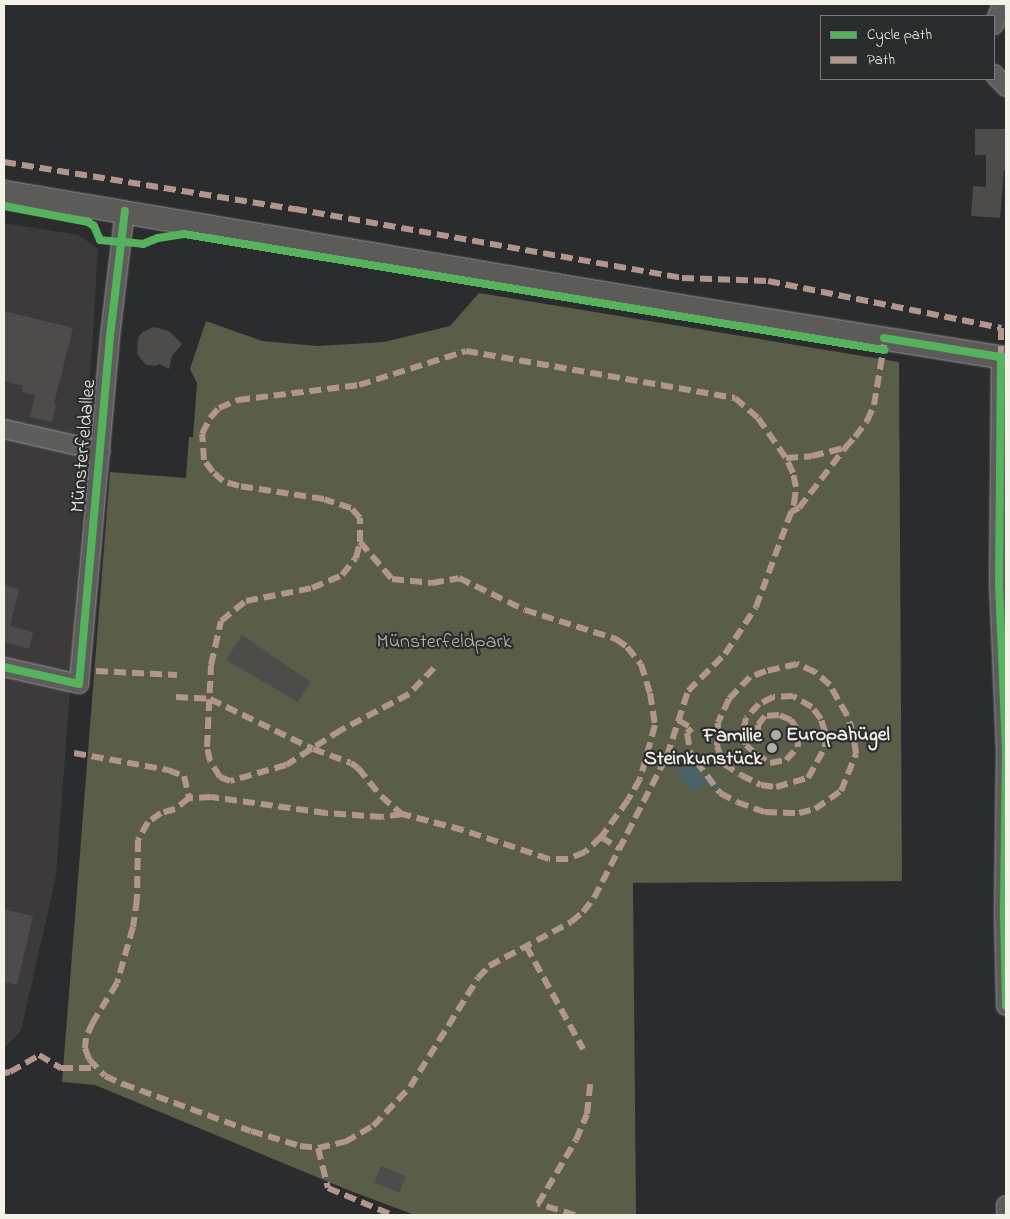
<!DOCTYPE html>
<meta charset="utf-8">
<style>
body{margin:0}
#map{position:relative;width:1010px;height:1219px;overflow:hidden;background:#2b2c2d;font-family:"Indie Flower",sans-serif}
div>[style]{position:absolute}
.built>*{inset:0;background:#3c3a3a}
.green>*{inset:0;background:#5a5e48}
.water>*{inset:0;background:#486468}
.stream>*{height:4.5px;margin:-2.25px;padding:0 2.25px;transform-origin:2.25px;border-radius:2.25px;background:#486468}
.building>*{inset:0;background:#4e4b4b;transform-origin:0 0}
.roads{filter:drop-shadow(0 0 1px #979796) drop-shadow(0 0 1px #979796)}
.minor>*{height:18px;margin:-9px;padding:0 9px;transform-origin:9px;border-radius:9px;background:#5d5d5c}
.major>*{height:22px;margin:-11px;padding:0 11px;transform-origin:11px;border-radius:11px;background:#5c5b59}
.quiet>*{height:6px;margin-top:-3px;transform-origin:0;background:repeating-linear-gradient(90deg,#b2968c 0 12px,transparent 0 18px)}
.cycleway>*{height:8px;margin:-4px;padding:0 4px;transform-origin:4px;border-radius:4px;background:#56b35d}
.dots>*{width:14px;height:14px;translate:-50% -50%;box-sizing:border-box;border:2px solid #2a2d2e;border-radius:50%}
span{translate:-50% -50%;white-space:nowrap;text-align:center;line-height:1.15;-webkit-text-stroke:4.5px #2a2d2e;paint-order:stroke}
.street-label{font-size:20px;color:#f4f1e8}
.park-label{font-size:20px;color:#b9b9aa}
.poi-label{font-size:20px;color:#f4f1e8;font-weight:700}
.left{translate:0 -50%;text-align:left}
.right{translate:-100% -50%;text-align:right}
.frame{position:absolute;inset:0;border:5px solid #f4f1e8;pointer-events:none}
.legend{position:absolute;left:820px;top:15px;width:175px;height:65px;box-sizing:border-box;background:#2a2d2e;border:1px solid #7b7b78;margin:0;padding:6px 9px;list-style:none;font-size:15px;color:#f4f1e8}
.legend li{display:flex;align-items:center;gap:10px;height:25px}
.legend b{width:25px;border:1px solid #7b7b78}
</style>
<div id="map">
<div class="built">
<div style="clip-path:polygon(4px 223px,79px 235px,98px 249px,74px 637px,56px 876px,21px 1031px,4px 1048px)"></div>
</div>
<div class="green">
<div style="clip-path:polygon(479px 293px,899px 362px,902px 881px,633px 883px,636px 1215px,415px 1215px,348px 1190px,95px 1085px,62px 1082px,110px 472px,186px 478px,189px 437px,193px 437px,197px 383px,190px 369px,206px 321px,262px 341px,318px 346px,384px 342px,450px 326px)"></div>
</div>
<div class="water">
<div style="clip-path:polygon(690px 760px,698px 761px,703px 784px,698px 790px,692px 791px,679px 777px,681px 767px,683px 765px,689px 766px)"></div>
</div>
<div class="stream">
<div style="left:701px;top:781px;width:14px;rotate:12deg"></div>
<div style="left:715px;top:784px;width:8px;rotate:45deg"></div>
</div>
<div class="building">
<div style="clip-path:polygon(975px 129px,1006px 129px,1006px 170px,1004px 170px,1000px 218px,971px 216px,973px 186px,986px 187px,986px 155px,975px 155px)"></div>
<div style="clip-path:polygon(4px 311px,73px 328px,54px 404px,56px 405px,52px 422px,30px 417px,35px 395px,22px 392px,23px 386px,4px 381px)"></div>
<div style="clip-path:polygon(154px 327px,169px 331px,182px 344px,172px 356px,169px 369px,159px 364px,156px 366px,146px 365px,137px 354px,138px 338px,142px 332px)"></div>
<div style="clip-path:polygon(4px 585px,19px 589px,10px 626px,33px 632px,29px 649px,4px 642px)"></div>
<div style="clip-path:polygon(242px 635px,311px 682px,298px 702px,226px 660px)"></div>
<div style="clip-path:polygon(4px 909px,33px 916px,17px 985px,4px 982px)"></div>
<div style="left:381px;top:1166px;width:27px;height:18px;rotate:22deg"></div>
</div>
<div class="roads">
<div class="minor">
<div style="left:994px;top:25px;width:22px;rotate:-69deg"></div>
<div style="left:994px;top:74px;width:18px;rotate:47deg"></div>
<div style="left:1001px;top:357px;width:227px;rotate:90.5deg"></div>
<div style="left:999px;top:584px;width:165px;rotate:87.6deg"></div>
<div style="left:1006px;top:749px;width:166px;rotate:90.7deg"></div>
<div style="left:1004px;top:915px;width:91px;rotate:88.7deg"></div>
<div style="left:4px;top:429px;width:99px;rotate:12.8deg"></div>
<div style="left:4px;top:667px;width:77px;rotate:12.8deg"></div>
<div style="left:79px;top:684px;width:349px;rotate:-84.9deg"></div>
<div style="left:110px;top:336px;width:126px;rotate:-83.2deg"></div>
<div style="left:1006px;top:1215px;width:10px;rotate:-90deg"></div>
</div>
<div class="major">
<div style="left:4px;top:192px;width:686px;rotate:9.57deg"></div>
<div style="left:680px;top:306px;width:330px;rotate:9.1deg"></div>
</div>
</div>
<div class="quiet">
<div style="left:4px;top:162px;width:295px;rotate:9.2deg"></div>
<div style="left:295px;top:209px;width:393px;rotate:10.1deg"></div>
<div style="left:682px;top:278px;width:86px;rotate:2deg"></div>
<div style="left:768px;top:281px;width:238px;rotate:11.4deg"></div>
<div style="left:1001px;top:328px;width:29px;rotate:90deg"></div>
<div style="left:791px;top:512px;width:9px;rotate:-27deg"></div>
<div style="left:799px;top:508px;width:76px;rotate:-52.5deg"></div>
<div style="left:360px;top:542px;width:49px;rotate:49.1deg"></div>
<div style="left:392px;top:579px;width:40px;rotate:5.7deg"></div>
<div style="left:432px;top:583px;width:27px;rotate:-10deg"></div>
<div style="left:459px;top:578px;width:73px;rotate:25.9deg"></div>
<div style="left:525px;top:610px;width:96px;rotate:17.7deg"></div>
<div style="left:616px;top:639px;width:14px;rotate:36deg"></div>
<div style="left:627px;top:647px;width:22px;rotate:51deg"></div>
<div style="left:641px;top:664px;width:30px;rotate:73deg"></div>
<div style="left:650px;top:693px;width:32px;rotate:81deg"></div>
<div style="left:655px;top:725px;width:56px;rotate:105.5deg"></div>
<div style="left:640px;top:779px;width:24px;rotate:120deg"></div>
<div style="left:628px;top:800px;width:46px;rotate:126.1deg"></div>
<div style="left:601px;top:837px;width:22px;rotate:137deg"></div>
<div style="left:585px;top:852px;width:18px;rotate:158deg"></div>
<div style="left:568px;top:859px;width:19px;rotate:180deg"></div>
<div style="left:549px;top:859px;width:91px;rotate:-161.4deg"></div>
<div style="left:463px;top:830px;width:63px;rotate:-165.3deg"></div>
<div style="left:402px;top:814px;width:20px;rotate:171deg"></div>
<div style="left:382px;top:817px;width:56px;rotate:-175.9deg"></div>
<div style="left:326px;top:813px;width:116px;rotate:-172.1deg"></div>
<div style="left:211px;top:797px;width:22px;rotate:177deg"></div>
<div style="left:189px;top:798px;width:18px;rotate:142deg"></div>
<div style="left:175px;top:809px;width:15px;rotate:164deg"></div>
<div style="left:161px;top:813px;width:16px;rotate:145deg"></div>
<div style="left:148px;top:822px;width:21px;rotate:119deg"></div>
<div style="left:138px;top:840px;width:59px;rotate:91deg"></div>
<div style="left:137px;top:899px;width:28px;rotate:98deg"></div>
<div style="left:133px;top:927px;width:58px;rotate:105.9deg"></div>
<div style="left:117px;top:983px;width:46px;rotate:121.6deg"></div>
<div style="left:93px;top:1022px;width:17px;rotate:114deg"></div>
<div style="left:86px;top:1038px;width:10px;rotate:96deg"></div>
<div style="left:85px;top:1048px;width:12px;rotate:70deg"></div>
<div style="left:89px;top:1059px;width:23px;rotate:47deg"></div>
<div style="left:105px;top:1076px;width:20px;rotate:24deg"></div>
<div style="left:123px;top:1084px;width:136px;rotate:20.2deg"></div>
<div style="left:251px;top:1131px;width:51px;rotate:17deg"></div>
<div style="left:300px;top:1146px;width:18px;rotate:6deg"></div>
<div style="left:318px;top:1148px;width:28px;rotate:-13deg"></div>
<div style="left:345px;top:1142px;width:32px;rotate:-30deg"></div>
<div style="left:373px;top:1126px;width:54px;rotate:-46.5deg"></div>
<div style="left:410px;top:1087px;width:128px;rotate:-58deg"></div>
<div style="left:478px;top:978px;width:16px;rotate:-47deg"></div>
<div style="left:489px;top:966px;width:93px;rotate:-28.2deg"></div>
<div style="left:571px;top:922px;width:16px;rotate:-40deg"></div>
<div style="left:583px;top:912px;width:18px;rotate:-52deg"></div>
<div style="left:594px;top:898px;width:160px;rotate:-62.8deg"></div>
<div style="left:667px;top:756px;width:68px;rotate:-72.1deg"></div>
<div style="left:688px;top:691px;width:52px;rotate:-45deg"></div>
<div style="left:725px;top:654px;width:56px;rotate:-56.6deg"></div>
<div style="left:756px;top:607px;width:110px;rotate:-69.7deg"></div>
<div style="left:794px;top:504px;width:17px;rotate:-83deg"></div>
<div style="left:796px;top:487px;width:14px;rotate:-102deg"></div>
<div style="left:793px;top:473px;width:17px;rotate:-115deg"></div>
<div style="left:434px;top:668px;width:36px;rotate:134deg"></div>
<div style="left:409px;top:694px;width:77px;rotate:152.1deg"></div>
<div style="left:341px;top:730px;width:65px;rotate:147.5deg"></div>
<div style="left:286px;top:765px;width:58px;rotate:164.1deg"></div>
<div style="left:230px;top:781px;width:11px;rotate:-158deg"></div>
<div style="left:220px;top:777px;width:19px;rotate:-122deg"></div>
<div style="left:210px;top:761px;width:14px;rotate:-102deg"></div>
<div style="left:207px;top:747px;width:82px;rotate:-87.2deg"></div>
<div style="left:211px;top:665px;width:45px;rotate:-77.2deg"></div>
<div style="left:221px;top:621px;width:32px;rotate:-39deg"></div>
<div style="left:246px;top:601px;width:67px;rotate:-11.1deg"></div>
<div style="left:312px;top:588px;width:33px;rotate:-23deg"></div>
<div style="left:342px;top:575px;width:22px;rotate:-51deg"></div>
<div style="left:356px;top:558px;width:16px;rotate:-76deg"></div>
<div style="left:360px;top:542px;width:24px;rotate:-90deg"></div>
<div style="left:360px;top:518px;width:13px;rotate:-132deg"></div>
<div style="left:351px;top:508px;width:28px;rotate:-162deg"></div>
<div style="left:324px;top:499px;width:86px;rotate:-171.3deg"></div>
<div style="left:239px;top:486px;width:17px;rotate:-163deg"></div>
<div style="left:223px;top:481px;width:13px;rotate:-138deg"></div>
<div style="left:213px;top:472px;width:15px;rotate:-127deg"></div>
<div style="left:204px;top:460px;width:26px;rotate:-94deg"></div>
<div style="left:202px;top:434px;width:18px;rotate:-63deg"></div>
<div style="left:210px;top:418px;width:13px;rotate:-48deg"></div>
<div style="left:219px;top:408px;width:21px;rotate:-23deg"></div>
<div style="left:238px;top:400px;width:122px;rotate:-7.1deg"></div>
<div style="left:359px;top:385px;width:112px;rotate:-17.6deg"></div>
<div style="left:466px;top:351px;width:273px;rotate:9.9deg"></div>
<div style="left:735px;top:398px;width:30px;rotate:41deg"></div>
<div style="left:758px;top:418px;width:49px;rotate:55deg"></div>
<div style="left:786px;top:458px;width:26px;rotate:-4deg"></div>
<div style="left:812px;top:456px;width:34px;rotate:-14deg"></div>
<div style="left:845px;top:448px;width:15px;rotate:-48deg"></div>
<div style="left:855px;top:437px;width:20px;rotate:-53deg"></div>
<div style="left:867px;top:421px;width:17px;rotate:-66deg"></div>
<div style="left:874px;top:405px;width:61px;rotate:-80.5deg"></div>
<div style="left:96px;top:671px;width:81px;rotate:2.8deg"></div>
<div style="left:176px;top:697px;width:34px;rotate:3deg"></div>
<div style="left:210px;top:699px;width:114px;rotate:25.9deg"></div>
<div style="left:313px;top:749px;width:40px;rotate:20.2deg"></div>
<div style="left:351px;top:763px;width:9px;rotate:36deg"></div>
<div style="left:358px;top:768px;width:36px;rotate:51deg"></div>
<div style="left:381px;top:796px;width:28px;rotate:41deg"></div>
<div style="left:678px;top:720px;width:16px;rotate:30deg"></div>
<div style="left:692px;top:728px;width:7px;rotate:135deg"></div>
<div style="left:687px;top:733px;width:22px;rotate:80deg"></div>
<div style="left:691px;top:755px;width:8px;rotate:50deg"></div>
<div style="left:696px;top:761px;width:40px;rotate:53deg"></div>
<div style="left:720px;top:793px;width:19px;rotate:28deg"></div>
<div style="left:737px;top:802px;width:30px;rotate:20deg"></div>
<div style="left:765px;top:812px;width:34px;rotate:2deg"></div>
<div style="left:799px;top:813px;width:16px;rotate:-14deg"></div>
<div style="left:815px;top:809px;width:32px;rotate:-35deg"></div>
<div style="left:841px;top:791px;width:40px;rotate:-68deg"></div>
<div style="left:856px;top:754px;width:21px;rotate:-98deg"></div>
<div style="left:853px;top:733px;width:19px;rotate:-108deg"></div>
<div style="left:847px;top:715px;width:34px;rotate:-120deg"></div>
<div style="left:830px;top:685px;width:20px;rotate:-139deg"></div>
<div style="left:815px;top:672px;width:20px;rotate:-156deg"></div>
<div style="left:797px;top:664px;width:32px;rotate:167deg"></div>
<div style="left:766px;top:671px;width:17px;rotate:159deg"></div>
<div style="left:750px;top:677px;width:30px;rotate:134deg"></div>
<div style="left:729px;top:699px;width:26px;rotate:115deg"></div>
<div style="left:718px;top:723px;width:23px;rotate:92deg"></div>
<div style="left:717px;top:746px;width:19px;rotate:69deg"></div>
<div style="left:724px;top:764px;width:20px;rotate:33deg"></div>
<div style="left:741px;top:775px;width:22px;rotate:27deg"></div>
<div style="left:761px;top:785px;width:15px;rotate:8deg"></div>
<div style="left:776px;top:787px;width:33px;rotate:-16deg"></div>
<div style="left:808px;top:778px;width:35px;rotate:-61deg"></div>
<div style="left:825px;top:747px;width:15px;rotate:-90deg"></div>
<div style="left:825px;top:732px;width:14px;rotate:-107deg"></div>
<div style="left:821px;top:719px;width:15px;rotate:-127deg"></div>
<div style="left:812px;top:707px;width:22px;rotate:-150deg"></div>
<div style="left:793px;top:696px;width:20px;rotate:177deg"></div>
<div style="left:773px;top:697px;width:16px;rotate:153deg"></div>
<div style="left:759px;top:704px;width:19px;rotate:133deg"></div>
<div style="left:746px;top:718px;width:15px;rotate:101deg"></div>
<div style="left:743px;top:733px;width:12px;rotate:76deg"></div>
<div style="left:746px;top:745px;width:13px;rotate:42deg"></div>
<div style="left:756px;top:754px;width:17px;rotate:33deg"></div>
<div style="left:770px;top:763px;width:16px;rotate:-11deg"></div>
<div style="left:786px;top:760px;width:18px;rotate:-47deg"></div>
<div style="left:798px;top:747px;width:18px;rotate:-93deg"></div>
<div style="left:797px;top:729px;width:11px;rotate:-124deg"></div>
<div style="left:791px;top:720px;width:13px;rotate:-157deg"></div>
<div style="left:779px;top:715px;width:14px;rotate:176deg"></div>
<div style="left:765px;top:716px;width:11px;rotate:128deg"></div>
<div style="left:758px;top:725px;width:8px;rotate:90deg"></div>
<div style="left:74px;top:753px;width:96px;rotate:10.3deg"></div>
<div style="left:168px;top:770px;width:17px;rotate:21deg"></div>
<div style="left:184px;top:776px;width:23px;rotate:77deg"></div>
<div style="left:601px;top:837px;width:22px;rotate:32deg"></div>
<div style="left:526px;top:946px;width:118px;rotate:61deg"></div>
<div style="left:4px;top:1073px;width:6px;rotate:-9deg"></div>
<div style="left:10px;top:1072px;width:34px;rotate:-30deg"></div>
<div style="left:39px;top:1055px;width:26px;rotate:31deg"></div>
<div style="left:61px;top:1068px;width:34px"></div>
<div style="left:318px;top:1148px;width:41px;rotate:76deg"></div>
<div style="left:328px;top:1188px;width:69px;rotate:22.9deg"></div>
<div style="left:575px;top:1215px;width:39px;rotate:-163deg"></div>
<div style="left:538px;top:1204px;width:74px;rotate:-59.3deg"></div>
<div style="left:576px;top:1140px;width:28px;rotate:-67deg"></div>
<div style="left:587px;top:1114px;width:30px;rotate:-84deg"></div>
</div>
<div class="cycleway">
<div style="left:4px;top:206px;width:86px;rotate:10.8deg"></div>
<div style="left:88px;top:222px;width:7px;rotate:34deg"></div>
<div style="left:94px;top:226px;width:15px;rotate:67deg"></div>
<div style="left:100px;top:240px;width:18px;rotate:6deg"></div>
<div style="left:125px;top:242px;width:18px;rotate:6deg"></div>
<div style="left:143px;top:244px;width:16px;rotate:-22deg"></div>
<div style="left:158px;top:238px;width:26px;rotate:-9deg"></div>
<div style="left:184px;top:234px;width:710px;rotate:9.41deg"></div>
<div style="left:884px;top:338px;width:124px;rotate:9.3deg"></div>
<div style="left:1001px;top:357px;width:227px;rotate:90.5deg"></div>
<div style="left:999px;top:584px;width:165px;rotate:87.6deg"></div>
<div style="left:1006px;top:749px;width:166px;rotate:90.7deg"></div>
<div style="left:1004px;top:915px;width:91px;rotate:88.7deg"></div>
<div style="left:4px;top:667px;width:77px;rotate:12.8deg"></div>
<div style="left:79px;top:684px;width:349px;rotate:-84.9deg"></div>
<div style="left:110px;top:336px;width:126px;rotate:-83.2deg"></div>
</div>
<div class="dots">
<div style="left:776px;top:735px;background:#aeaca7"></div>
<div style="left:772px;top:748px;background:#aeaca7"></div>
</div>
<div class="street-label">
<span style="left:84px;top:446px;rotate:-85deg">Münsterfeldallee</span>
</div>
<div class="park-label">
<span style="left:444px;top:642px">Münsterfeldpark</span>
</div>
<div class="poi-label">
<span class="left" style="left:786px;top:735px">Europahügel</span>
<span class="right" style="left:762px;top:748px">Familie<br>Steinkunstück</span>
</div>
<div class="frame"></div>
<ul class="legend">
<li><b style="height:6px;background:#56b35d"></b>Cycle path</li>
<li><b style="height:6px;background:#b2968c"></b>Path</li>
</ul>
</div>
